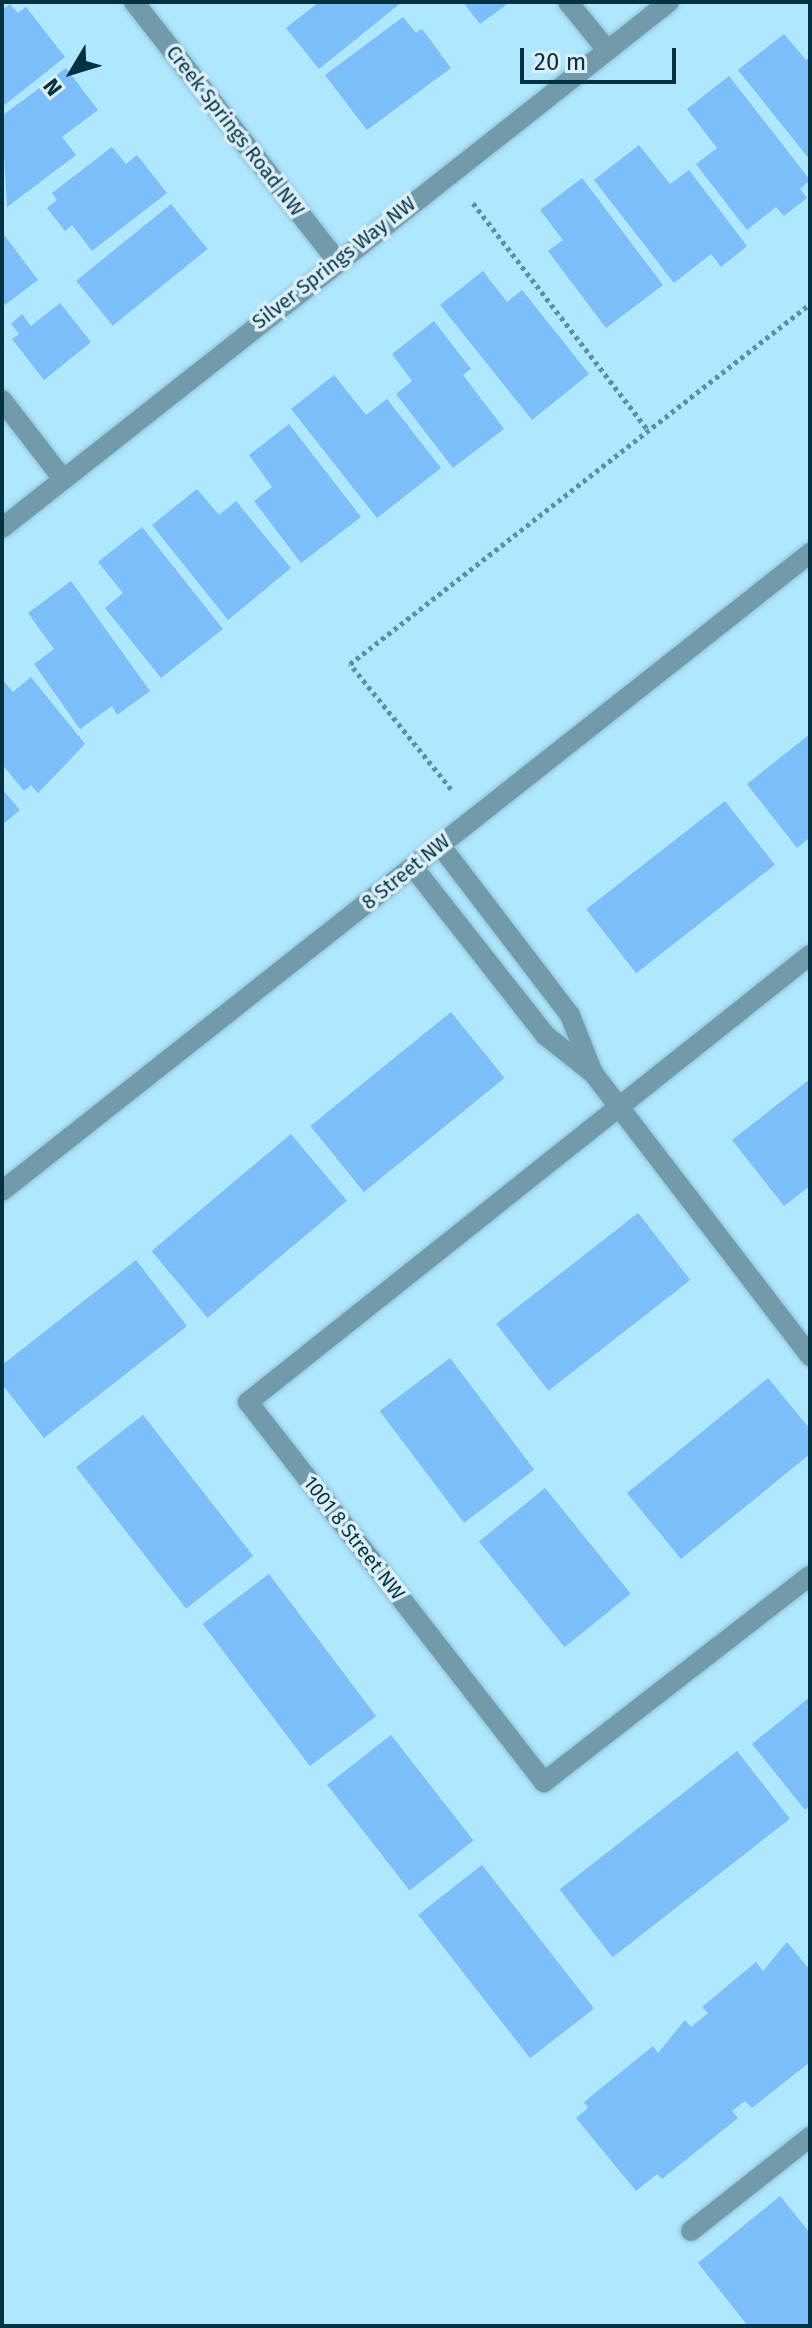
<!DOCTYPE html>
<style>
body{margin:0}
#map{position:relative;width:812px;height:2328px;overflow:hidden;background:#afe7ff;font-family:"Fira Sans",sans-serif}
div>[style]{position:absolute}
.building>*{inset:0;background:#7bbef9;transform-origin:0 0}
.path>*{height:5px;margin-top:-2.5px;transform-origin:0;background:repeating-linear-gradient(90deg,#5b8fa3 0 4px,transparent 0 8px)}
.roads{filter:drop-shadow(0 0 2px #8dc3d9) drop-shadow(0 0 2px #8dc3d9)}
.service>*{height:20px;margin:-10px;padding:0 10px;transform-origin:10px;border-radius:10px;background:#739aab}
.minor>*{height:20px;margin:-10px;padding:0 10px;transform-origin:10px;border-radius:10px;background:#739aab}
.tertiary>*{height:20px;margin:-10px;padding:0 10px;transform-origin:10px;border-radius:10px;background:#739aab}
span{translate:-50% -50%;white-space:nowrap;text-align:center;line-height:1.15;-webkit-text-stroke:7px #dceef6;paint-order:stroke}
.street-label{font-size:20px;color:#033242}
.frame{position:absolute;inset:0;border:4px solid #033242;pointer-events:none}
.north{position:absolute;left:32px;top:32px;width:80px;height:80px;-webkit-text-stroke:6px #dceef6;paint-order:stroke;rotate:232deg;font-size:22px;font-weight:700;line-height:32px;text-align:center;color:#033242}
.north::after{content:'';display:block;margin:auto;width:28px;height:36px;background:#033242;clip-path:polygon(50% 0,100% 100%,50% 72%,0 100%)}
.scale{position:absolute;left:520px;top:48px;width:156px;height:36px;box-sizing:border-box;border:4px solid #033242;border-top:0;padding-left:10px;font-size:24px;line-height:28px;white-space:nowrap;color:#033242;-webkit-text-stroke:6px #dceef6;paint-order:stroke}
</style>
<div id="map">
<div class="building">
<div style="clip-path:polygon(319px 2px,402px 2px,319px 69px,286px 28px)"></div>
<div style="clip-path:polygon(463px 2px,510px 2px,480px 24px)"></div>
<div style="clip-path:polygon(10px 4px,18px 13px,26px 7px,65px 57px,2px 107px,2px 10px)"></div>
<div style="clip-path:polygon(403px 17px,416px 33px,422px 29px,451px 68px,367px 130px,325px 75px)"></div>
<div style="clip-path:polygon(784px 34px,806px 60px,810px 57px,810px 160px,738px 70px)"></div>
<div style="clip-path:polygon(66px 68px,98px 110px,62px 137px,76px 155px,7px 207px,2px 116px)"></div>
<div style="clip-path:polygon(729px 76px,810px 180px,800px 189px,807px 198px,784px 216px,776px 207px,747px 230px,696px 164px,717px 148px,687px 109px)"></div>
<div style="clip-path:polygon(639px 145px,670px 184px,689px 170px,747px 246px,721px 267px,711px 254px,674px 283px,594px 180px)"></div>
<div style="clip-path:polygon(112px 147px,126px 164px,137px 155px,167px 193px,92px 251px,72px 225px,65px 231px,47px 208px,57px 200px,52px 193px)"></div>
<div style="clip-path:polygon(582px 178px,663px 285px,606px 328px,548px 251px,563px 240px,540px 210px)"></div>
<div style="left:171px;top:204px;width:58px;height:122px;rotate:51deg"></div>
<div style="clip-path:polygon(2px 232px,38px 280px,2px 307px)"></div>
<div style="clip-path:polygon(483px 271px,507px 302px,522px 290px,589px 374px,532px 420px,440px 305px)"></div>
<div style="clip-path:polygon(60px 303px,91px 342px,44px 380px,12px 339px,19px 334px,11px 324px,22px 314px,31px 326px)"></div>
<div style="clip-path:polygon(434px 321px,471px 369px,463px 375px,504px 429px,453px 468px,396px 394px,412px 381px,392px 354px)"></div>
<div style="clip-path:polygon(334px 375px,366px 415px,387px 399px,441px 468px,377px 518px,291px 409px)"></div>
<div style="clip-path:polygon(289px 424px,361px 517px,301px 563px,254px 501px,272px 487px,249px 455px)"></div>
<div style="clip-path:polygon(197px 489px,219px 515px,236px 501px,291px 568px,228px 620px,152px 525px)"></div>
<div style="clip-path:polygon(142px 527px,223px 629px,161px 678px,105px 608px,123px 593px,98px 562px)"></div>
<div style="clip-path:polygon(71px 581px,150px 691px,117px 715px,112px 706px,80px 729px,34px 664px,54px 649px,28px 613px)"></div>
<div style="clip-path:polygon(31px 677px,85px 744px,38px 793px,31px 785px,24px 791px,2px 764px,2px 679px,13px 692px)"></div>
<div style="clip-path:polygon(810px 734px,810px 837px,797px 848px,747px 784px)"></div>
<div style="clip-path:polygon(2px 789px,20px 810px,2px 825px)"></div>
<div style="left:725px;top:801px;width:81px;height:176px;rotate:52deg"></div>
<div style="left:451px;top:1012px;width:85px;height:181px;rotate:51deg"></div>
<div style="clip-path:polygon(810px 1079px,810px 1186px,784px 1206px,732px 1140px)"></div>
<div style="left:291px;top:1134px;width:87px;height:182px;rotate:50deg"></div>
<div style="left:638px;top:1213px;width:85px;height:180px;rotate:52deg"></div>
<div style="clip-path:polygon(136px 1260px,187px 1326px,44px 1438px,2px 1384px,2px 1365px)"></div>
<div style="left:450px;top:1358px;width:140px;height:88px;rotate:53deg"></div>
<div style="clip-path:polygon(768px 1378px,810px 1429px,810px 1454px,681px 1559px,627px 1493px)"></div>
<div style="left:143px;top:1415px;width:179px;height:85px;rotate:52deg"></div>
<div style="left:545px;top:1488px;width:136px;height:85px;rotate:51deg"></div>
<div style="left:269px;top:1574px;width:178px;height:83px;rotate:53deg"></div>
<div style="clip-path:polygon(810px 1697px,810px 1805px,805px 1810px,752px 1744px)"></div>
<div style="left:391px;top:1735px;width:134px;height:81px;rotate:52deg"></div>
<div style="left:737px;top:1751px;width:86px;height:225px;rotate:52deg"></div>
<div style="left:482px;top:1865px;width:182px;height:81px;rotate:52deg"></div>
<div style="clip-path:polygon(787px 1942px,810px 1970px,810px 2062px,752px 2108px,745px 2101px,732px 2111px,738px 2118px,662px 2179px,657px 2174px,636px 2191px,576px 2118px,588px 2108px,584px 2102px,653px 2046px,658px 2053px,685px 2020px,691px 2027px,708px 2013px,702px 2007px,756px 1962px,763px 1971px)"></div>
<div style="clip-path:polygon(780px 2196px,810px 2233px,810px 2326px,748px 2326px,698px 2263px)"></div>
</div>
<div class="path">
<div style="left:473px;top:203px;width:287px;rotate:52.4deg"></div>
<div style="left:451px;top:789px;width:161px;rotate:-128.9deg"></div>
<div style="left:350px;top:664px;width:584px;rotate:-38.05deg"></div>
</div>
<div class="roads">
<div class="service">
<div style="left:568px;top:2px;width:62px;rotate:50.9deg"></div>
<div style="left:2px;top:400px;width:100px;rotate:52.3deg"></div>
</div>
<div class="minor">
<div style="left:134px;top:2px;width:328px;rotate:51.9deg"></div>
<div style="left:2px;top:528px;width:849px;rotate:-38.26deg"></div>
<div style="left:440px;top:845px;width:214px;rotate:52.6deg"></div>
<div style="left:570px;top:1015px;width:62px;rotate:68.4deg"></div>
<div style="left:413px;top:867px;width:214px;rotate:51.8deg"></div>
<div style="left:545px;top:1035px;width:61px;rotate:38.4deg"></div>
<div style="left:593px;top:1073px;width:357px;rotate:52.5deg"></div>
<div style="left:810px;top:955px;width:718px;rotate:141.5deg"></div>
<div style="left:248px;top:1402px;width:482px;rotate:52.1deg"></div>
<div style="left:544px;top:1782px;width:336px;rotate:-37.8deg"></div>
<div style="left:691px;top:2231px;width:152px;rotate:-38.3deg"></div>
</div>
<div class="tertiary">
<div style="left:2px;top:1191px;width:1030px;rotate:-38.29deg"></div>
</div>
</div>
<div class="street-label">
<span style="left:235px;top:131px;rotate:52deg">Creek Springs Road NW</span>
<span style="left:334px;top:263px;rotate:-38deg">Silver Springs Way NW</span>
<span style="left:406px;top:872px;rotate:-39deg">8 Street NW</span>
<span style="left:354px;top:1538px;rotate:52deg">1001 8 Street NW</span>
</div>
<div class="frame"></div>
<div class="north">N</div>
<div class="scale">20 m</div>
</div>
